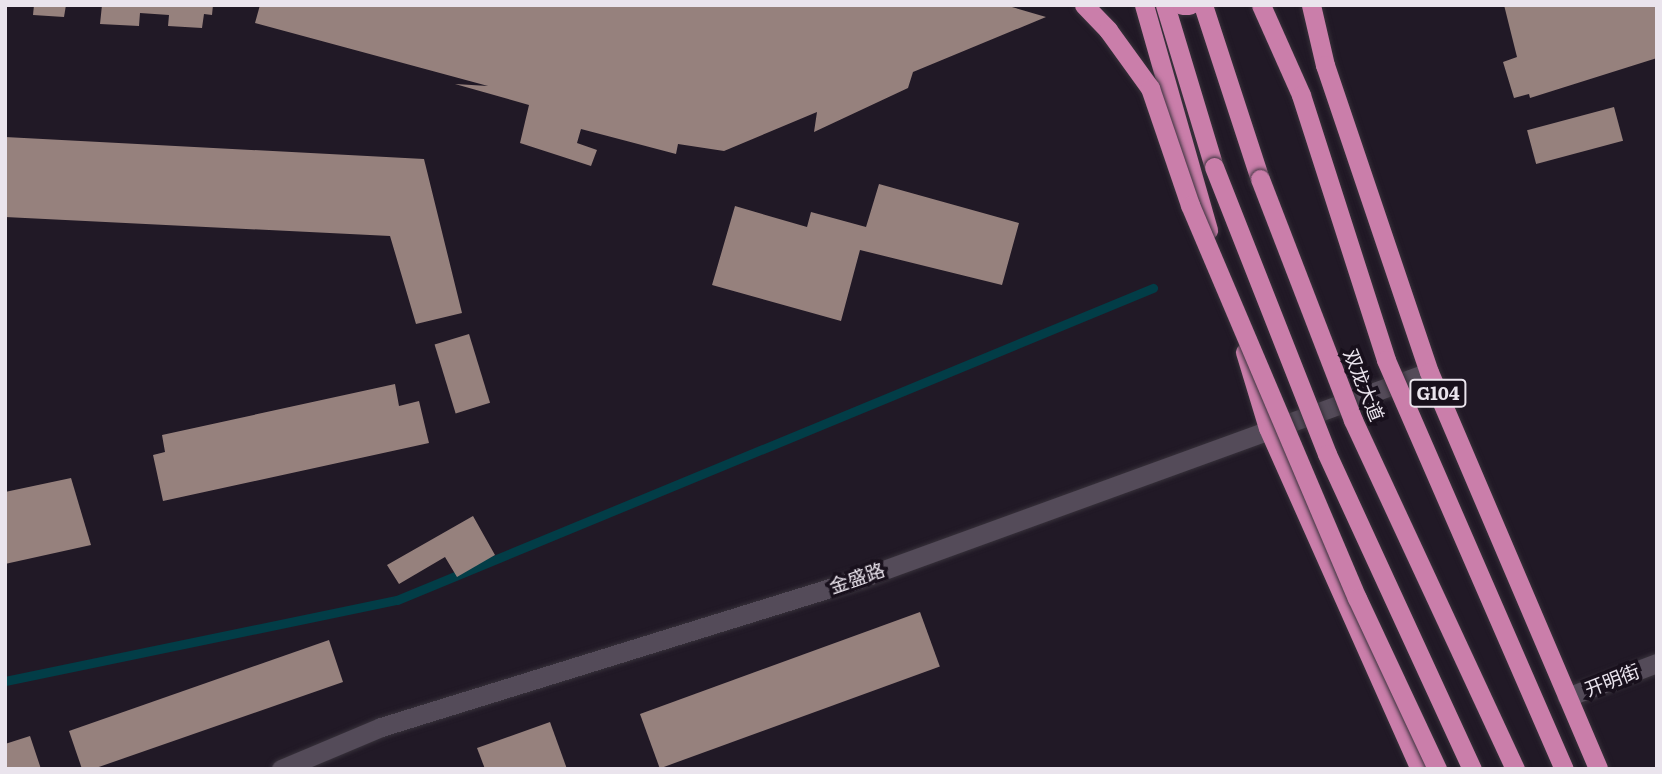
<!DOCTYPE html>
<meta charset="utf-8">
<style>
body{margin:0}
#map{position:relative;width:1662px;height:774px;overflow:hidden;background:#211926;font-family:Literata,"Noto Sans SC",serif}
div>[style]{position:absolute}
.stream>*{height:9px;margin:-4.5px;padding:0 4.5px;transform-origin:4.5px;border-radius:4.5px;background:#023d47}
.building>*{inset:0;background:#96817d;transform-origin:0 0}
.roads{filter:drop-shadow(0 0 2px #38323b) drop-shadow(0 0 2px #38323b)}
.minor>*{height:19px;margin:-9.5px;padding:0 9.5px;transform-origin:9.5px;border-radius:9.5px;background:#544b59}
.tertiary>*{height:19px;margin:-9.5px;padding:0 9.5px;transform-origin:9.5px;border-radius:9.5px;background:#544b59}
.trunk>*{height:19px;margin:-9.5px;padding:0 9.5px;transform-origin:9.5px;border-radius:9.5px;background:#ca7eaa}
.bridges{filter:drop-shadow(0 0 2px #38323b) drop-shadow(0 0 2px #38323b)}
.trunk-bridge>*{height:19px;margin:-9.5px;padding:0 9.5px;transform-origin:9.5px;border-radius:9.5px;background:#ca7eaa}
span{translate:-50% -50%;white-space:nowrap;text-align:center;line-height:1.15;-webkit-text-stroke:7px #18101c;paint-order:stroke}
.shield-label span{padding:2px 5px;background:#18101c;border:2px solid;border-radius:5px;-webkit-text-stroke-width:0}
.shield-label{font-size:18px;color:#eae4ed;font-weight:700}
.street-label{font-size:19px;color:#eae4ed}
.frame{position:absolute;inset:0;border:7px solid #eae4ed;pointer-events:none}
</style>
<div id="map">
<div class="stream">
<div style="left:5px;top:681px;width:400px;rotate:-11.7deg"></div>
<div style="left:397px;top:600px;width:818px;rotate:-22.43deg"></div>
</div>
<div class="building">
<div style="clip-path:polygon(34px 5px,66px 5px,64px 17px,33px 15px)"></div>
<div style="clip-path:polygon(102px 5px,213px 5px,212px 15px,204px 14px,202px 28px,168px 26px,169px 15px,140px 13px,139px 26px,100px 24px)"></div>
<div style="clip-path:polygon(260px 5px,1005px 5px,1046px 17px,913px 72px,908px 88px,814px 132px,817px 112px,724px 151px,678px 144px,676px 154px,581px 129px,577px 143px,597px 150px,591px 166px,520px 143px,529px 105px,455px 84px,488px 86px,255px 23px)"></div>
<div style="clip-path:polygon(1504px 5px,1657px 5px,1657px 58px,1530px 98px,1529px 94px,1514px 98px,1503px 62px,1517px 57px)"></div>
<div style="left:1614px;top:107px;width:35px;height:90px;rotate:75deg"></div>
<div style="clip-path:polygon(5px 137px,424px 159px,462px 313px,416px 324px,390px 236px,5px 217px)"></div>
<div style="clip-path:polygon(879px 184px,1019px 223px,1002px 285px,860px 250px,841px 321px,712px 285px,735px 206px,807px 227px,811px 212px,866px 227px)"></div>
<div style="left:469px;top:334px;width:72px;height:36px;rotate:73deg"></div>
<div style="clip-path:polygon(395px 384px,399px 406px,419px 401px,429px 443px,163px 501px,153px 455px,165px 452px,162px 435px)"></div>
<div style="clip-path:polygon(71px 478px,91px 545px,5px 564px,5px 492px)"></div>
<div style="clip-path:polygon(473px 516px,495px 555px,457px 577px,445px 557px,399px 584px,387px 565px)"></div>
<div style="left:920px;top:612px;width:58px;height:298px;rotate:70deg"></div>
<div style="clip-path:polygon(329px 640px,343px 682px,93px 769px,82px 769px,69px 731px)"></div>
<div style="clip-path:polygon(550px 722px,567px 769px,485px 769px,477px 748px)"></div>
<div style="clip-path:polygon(30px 736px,41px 769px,5px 769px,5px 744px)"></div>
</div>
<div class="roads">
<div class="minor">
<div style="left:1567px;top:697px;width:96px;rotate:-20.7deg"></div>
</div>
<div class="tertiary">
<div style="left:281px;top:769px;width:108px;rotate:-22.8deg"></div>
<div style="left:381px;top:727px;width:500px;rotate:-17.2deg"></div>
<div style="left:859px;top:579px;width:606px;rotate:-19.96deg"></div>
</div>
<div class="trunk">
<div style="left:1144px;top:5px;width:234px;rotate:74.1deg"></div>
<div style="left:1165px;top:5px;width:169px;rotate:73.2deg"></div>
<div style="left:1182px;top:5px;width:7px"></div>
<div style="left:1203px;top:5px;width:183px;rotate:71.9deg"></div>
<div style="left:1311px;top:5px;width:62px;rotate:76.9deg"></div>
<div style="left:1325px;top:65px;width:324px;rotate:71.3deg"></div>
<div style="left:1429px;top:372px;width:431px;rotate:66.9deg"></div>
<div style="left:1245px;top:352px;width:79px;rotate:73.2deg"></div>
<div style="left:1268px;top:428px;width:373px;rotate:66deg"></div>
</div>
</div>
<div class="bridges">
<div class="trunk-bridge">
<div style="left:1084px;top:5px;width:35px;rotate:46deg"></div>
<div style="left:1108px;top:30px;width:72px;rotate:54.1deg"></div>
<div style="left:1150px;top:88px;width:124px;rotate:71.1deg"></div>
<div style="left:1190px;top:205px;width:427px;rotate:67deg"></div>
<div style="left:1357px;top:598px;width:189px;rotate:64.9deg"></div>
<div style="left:1261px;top:5px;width:98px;rotate:66deg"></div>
<div style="left:1301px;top:95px;width:278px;rotate:72.2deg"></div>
<div style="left:1386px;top:360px;width:446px;rotate:66.5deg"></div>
<div style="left:1214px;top:167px;width:308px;rotate:68.5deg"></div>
<div style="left:1327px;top:454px;width:347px;rotate:65.3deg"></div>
<div style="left:1260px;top:179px;width:258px;rotate:68.9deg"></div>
<div style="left:1353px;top:420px;width:385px;rotate:65.1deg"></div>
</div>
</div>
<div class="shield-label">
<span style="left:1438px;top:393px">G104</span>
</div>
<div class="street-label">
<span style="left:1364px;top:385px;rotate:68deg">双龙大道</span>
<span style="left:857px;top:578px;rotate:-19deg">金盛路</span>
<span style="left:1612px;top:680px;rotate:-21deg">开明街</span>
</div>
<div class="frame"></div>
</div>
